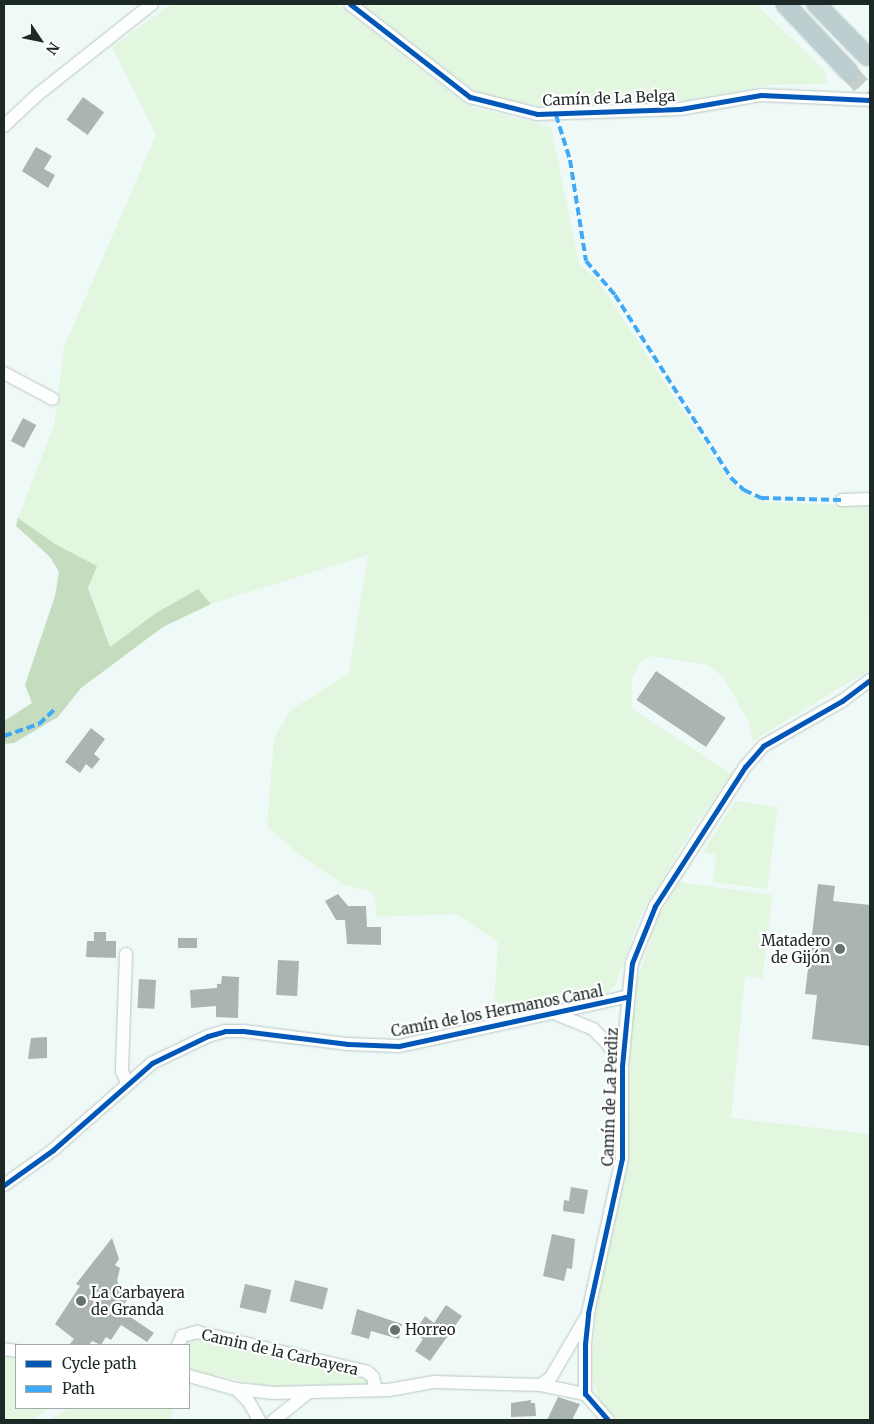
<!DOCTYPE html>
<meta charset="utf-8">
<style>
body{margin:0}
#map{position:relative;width:874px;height:1424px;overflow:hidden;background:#effaf8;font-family:Merriweather,serif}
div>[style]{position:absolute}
.green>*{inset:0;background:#e3f7e0}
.forest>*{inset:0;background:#c5dcbf}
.building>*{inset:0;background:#aab4b0;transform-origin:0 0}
.highway-tunnel>*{height:18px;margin-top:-9px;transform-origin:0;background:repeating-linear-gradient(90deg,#c5d0ce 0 18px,transparent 0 27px)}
.roads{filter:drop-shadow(0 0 1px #bbc6c4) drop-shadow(0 0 1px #bbc6c4)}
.minor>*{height:12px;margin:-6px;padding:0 6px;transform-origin:6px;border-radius:6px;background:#fdfefe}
.highway>*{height:18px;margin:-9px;padding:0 9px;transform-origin:9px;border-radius:9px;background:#bccecf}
.quiet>*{height:4px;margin-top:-2px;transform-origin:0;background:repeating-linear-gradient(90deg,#3fa9f5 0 8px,transparent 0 12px)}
.cycleway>*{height:5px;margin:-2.5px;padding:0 2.5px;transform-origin:2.5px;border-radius:2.5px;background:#0057b8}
.dots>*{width:14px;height:14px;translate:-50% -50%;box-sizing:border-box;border:2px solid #fff;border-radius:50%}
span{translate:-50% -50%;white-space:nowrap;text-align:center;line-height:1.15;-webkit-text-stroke:4.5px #fff;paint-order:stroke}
.street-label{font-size:15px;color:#1c2927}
.poi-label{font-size:15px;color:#1c2927}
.right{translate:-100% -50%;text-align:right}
.left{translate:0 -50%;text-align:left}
.frame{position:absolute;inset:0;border:5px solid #1c2927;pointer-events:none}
.legend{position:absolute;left:15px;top:1344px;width:175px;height:65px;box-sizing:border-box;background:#fff;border:1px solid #a4a9a9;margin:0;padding:6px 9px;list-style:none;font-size:15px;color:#1c2927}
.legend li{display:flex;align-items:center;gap:10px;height:25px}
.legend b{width:25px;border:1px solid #a4a9a9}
.north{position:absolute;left:15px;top:15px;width:50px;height:50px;-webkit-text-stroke:4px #fff;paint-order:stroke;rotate:124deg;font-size:14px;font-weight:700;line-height:20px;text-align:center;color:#1c2927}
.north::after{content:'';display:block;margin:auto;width:18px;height:22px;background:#1c2927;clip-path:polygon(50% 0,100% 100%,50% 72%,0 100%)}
</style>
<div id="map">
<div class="green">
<div style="clip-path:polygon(171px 4px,338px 4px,467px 105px,551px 127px,579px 264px,597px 279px,728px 479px,745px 494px,768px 502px,870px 506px,868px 671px,753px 741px,749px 722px,723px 677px,708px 665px,653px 656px,640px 662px,632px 678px,632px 709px,732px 774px,694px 827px,641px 914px,615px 986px,607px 993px,493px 1017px,498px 942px,456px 914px,377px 917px,373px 892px,344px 885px,302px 857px,267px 827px,274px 738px,292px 709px,349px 673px,368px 555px,211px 604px,198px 589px,156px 613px,110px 647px,88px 588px,55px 544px,18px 518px,54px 425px,64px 347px,156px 135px,112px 47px)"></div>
<div style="clip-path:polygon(362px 4px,756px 4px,825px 71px,828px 84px,772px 85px,686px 101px,607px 102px,549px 108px,484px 95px,459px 80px)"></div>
<div style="clip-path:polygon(735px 801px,778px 807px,767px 889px,713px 882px,716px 855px,703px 852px)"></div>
<div style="clip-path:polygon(679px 882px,773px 895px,762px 979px,745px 976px,731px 1118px,870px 1134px,870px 1420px,618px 1420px,599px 1399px,591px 1373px,597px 1300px,627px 1167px,632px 995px,659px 915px)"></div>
<div style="clip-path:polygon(192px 1337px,366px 1377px,369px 1384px,266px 1386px,189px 1370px,189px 1345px,183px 1345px)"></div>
<div style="clip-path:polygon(4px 1357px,16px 1358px,16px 1408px,49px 1408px,33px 1420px,4px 1420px)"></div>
<div style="clip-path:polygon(69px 1408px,173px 1408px,170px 1420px,50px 1420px)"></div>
</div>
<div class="forest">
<div style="clip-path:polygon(18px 518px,55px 544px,97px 566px,88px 588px,110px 647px,156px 613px,198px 589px,211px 604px,163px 627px,81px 688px,58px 717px,14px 743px,4px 744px,4px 721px,32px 703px,25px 685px,55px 596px,59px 572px,50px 557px,16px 526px)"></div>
</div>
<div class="building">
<div style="left:83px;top:97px;width:26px;height:28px;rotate:36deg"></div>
<div style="clip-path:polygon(36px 147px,52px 156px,44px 169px,55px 175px,48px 188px,22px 171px)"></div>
<div style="left:23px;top:418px;width:15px;height:26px;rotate:28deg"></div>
<div style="left:656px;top:671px;width:84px;height:35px;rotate:34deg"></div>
<div style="clip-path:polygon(91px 728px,105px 739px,94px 754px,100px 759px,92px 769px,86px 764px,80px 773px,65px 762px)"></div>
<div style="clip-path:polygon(818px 884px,835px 886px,833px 901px,870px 905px,870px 1046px,812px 1039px,817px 995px,805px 994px)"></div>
<div style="clip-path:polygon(338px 894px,348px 906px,366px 906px,367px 927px,381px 927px,381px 945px,347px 944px,345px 920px,336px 920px,325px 901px)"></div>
<div style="clip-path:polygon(94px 932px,106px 932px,106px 941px,116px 941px,116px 958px,86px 957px,87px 941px,94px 941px)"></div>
<div style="left:178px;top:938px;width:19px;height:10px"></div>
<div style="left:278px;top:960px;width:21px;height:35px;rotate:3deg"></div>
<div style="clip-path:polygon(222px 976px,239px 977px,238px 1018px,216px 1017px,216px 1006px,191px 1008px,190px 990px,217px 988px,217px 984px,221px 984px)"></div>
<div style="left:139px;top:979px;width:17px;height:29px;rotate:3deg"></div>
<div style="clip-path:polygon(47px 1037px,47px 1058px,28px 1059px,31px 1038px)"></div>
<div style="clip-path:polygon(571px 1187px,588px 1190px,584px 1214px,563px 1211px,564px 1200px,569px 1201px)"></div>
<div style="clip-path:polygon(552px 1234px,575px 1239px,572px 1269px,567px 1268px,564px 1281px,543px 1276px)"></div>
<div style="clip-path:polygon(112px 1238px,119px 1259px,115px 1265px,120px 1268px,117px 1281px,129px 1297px,120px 1310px,154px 1333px,147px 1342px,121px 1325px,111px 1340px,106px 1337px,101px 1345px,92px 1341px,89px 1345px,69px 1345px,74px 1339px,55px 1324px,80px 1286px,76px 1284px)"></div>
<div style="left:295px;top:1280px;width:34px;height:22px;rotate:14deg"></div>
<div style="left:245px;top:1284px;width:27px;height:24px;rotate:13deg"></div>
<div style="clip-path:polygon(446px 1305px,462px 1316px,430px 1361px,415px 1351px,423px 1339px,414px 1333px,425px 1316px,434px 1323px)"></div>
<div style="clip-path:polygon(357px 1309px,402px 1324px,399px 1339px,371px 1331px,369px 1339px,351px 1334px)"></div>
<div style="clip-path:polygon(558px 1397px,580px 1404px,572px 1420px,547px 1420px)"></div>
<div style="clip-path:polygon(531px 1400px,531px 1403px,535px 1403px,536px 1416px,511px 1417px,511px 1403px)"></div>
</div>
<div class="highway-tunnel">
<div style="left:849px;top:72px;width:31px;rotate:48deg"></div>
</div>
<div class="roads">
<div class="minor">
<div style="left:350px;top:4px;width:152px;rotate:37.8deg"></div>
<div style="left:470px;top:97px;width:69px;rotate:14.2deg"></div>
<div style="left:537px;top:114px;width:143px;rotate:-2deg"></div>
<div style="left:680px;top:109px;width:82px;rotate:-9.8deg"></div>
<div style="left:761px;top:95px;width:109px;rotate:2.6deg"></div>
<div style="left:4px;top:126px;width:45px;rotate:-43.2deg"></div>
<div style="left:37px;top:95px;width:147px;rotate:-38.4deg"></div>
<div style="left:4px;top:373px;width:55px;rotate:28deg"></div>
<div style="left:842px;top:500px;width:28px;rotate:-2deg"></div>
<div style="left:126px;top:954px;width:117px;rotate:92deg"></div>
<div style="left:122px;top:1071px;width:13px;rotate:67deg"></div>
<div style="left:556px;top:1014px;width:40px;rotate:22deg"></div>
<div style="left:593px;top:1029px;width:20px;rotate:45deg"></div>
<div style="left:607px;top:1043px;width:27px;rotate:57deg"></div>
<div style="left:4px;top:1185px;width:60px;rotate:-35.5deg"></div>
<div style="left:53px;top:1150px;width:132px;rotate:-41.3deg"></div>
<div style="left:152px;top:1063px;width:62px;rotate:-25.7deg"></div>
<div style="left:208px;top:1036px;width:18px;rotate:-16deg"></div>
<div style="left:225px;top:1031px;width:18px"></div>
<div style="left:243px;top:1031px;width:106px;rotate:7.1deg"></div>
<div style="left:348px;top:1044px;width:51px;rotate:2.2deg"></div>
<div style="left:399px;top:1046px;width:232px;rotate:-12.2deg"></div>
<div style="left:178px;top:1345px;width:10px;rotate:-66deg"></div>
<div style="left:182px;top:1336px;width:16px;rotate:-15deg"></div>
<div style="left:197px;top:1332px;width:175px;rotate:13.2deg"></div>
<div style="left:367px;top:1372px;width:8px;rotate:40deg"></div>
<div style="left:373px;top:1377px;width:13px;rotate:77deg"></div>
<div style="left:4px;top:1349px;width:12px;rotate:9deg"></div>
<div style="left:189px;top:1376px;width:49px;rotate:15.5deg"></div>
<div style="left:236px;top:1389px;width:38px;rotate:6deg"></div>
<div style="left:274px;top:1393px;width:115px;rotate:-1.5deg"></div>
<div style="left:389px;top:1390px;width:46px;rotate:-10.1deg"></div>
<div style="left:434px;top:1382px;width:107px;rotate:1.6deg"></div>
<div style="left:541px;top:1385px;width:45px;rotate:11.6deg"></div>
<div style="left:541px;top:1385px;width:13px;rotate:-39deg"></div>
<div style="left:551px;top:1377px;width:67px;rotate:-59.6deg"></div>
<div style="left:236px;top:1389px;width:18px;rotate:45deg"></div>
<div style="left:249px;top:1402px;width:21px;rotate:61deg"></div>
<div style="left:274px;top:1420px;width:45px;rotate:-38.7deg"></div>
<div style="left:608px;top:1420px;width:35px;rotate:-131deg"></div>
<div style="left:585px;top:1394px;width:50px;rotate:-90deg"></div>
<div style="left:585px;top:1344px;width:31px;rotate:-84deg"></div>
<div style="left:588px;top:1313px;width:159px;rotate:-77.6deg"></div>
<div style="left:622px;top:1158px;width:92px;rotate:-90deg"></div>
<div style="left:622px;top:1066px;width:103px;rotate:-84.5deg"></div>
<div style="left:632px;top:963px;width:61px;rotate:-68deg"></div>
<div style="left:655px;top:906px;width:166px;rotate:-57.1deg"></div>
<div style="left:745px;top:767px;width:28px;rotate:-49deg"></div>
<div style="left:763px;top:746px;width:91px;rotate:-29.7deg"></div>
<div style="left:842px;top:701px;width:35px;rotate:-37deg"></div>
</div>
<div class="highway">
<div style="left:785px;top:4px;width:93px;rotate:46.7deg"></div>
<div style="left:816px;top:4px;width:73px;rotate:45.6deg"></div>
</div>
</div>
<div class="quiet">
<div style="left:556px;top:115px;width:47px;rotate:72.7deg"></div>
<div style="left:570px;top:160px;width:102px;rotate:81deg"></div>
<div style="left:586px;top:261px;width:45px;rotate:49.5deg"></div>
<div style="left:615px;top:295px;width:217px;rotate:57.6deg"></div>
<div style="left:731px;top:478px;width:18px;rotate:43deg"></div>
<div style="left:744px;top:490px;width:19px;rotate:25deg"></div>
<div style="left:761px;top:498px;width:81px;rotate:1.4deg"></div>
<div style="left:4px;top:736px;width:37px;rotate:-19deg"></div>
<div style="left:39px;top:724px;width:23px;rotate:-43deg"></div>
</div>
<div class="cycleway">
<div style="left:350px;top:4px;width:152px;rotate:37.8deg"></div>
<div style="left:470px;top:97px;width:69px;rotate:14.2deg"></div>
<div style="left:537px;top:114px;width:143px;rotate:-2deg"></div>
<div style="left:680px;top:109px;width:82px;rotate:-9.8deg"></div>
<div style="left:761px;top:95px;width:109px;rotate:2.6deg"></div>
<div style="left:4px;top:1185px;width:60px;rotate:-35.5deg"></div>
<div style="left:53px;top:1150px;width:132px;rotate:-41.3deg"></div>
<div style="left:152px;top:1063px;width:62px;rotate:-25.7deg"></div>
<div style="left:208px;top:1036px;width:18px;rotate:-16deg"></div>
<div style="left:225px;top:1031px;width:18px"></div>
<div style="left:243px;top:1031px;width:106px;rotate:7.1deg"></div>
<div style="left:348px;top:1044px;width:51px;rotate:2.2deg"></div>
<div style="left:399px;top:1046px;width:232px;rotate:-12.2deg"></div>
<div style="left:608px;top:1420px;width:35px;rotate:-131deg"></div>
<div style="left:585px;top:1394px;width:50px;rotate:-90deg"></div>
<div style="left:585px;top:1344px;width:31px;rotate:-84deg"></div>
<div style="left:588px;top:1313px;width:159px;rotate:-77.6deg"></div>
<div style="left:622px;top:1158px;width:92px;rotate:-90deg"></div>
<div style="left:622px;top:1066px;width:103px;rotate:-84.5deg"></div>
<div style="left:632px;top:963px;width:61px;rotate:-68deg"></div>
<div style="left:655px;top:906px;width:166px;rotate:-57.1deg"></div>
<div style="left:745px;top:767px;width:28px;rotate:-49deg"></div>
<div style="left:763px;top:746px;width:91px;rotate:-29.7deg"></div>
<div style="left:842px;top:701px;width:35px;rotate:-37deg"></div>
</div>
<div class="dots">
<div style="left:840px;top:949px;background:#667270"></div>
<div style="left:81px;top:1301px;background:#667270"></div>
<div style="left:395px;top:1330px;background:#667270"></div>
</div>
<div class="street-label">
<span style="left:609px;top:98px;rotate:-2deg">Camín de La Belga</span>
<span style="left:497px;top:1011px;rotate:-11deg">Camín de los Hermanos Canal</span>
<span style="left:610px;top:1097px;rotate:-88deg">Camín de La Perdiz</span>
<span style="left:280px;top:1352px;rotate:13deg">Camin de la Carbayera</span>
</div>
<div class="poi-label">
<span class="right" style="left:830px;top:949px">Matadero<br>de Gijón</span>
<span class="left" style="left:91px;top:1301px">La Carbayera<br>de Granda</span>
<span class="left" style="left:405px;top:1330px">Horreo</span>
</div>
<div class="frame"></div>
<ul class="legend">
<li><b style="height:6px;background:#0057b8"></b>Cycle path</li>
<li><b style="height:6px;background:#3fa9f5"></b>Path</li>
</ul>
<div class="north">N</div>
</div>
